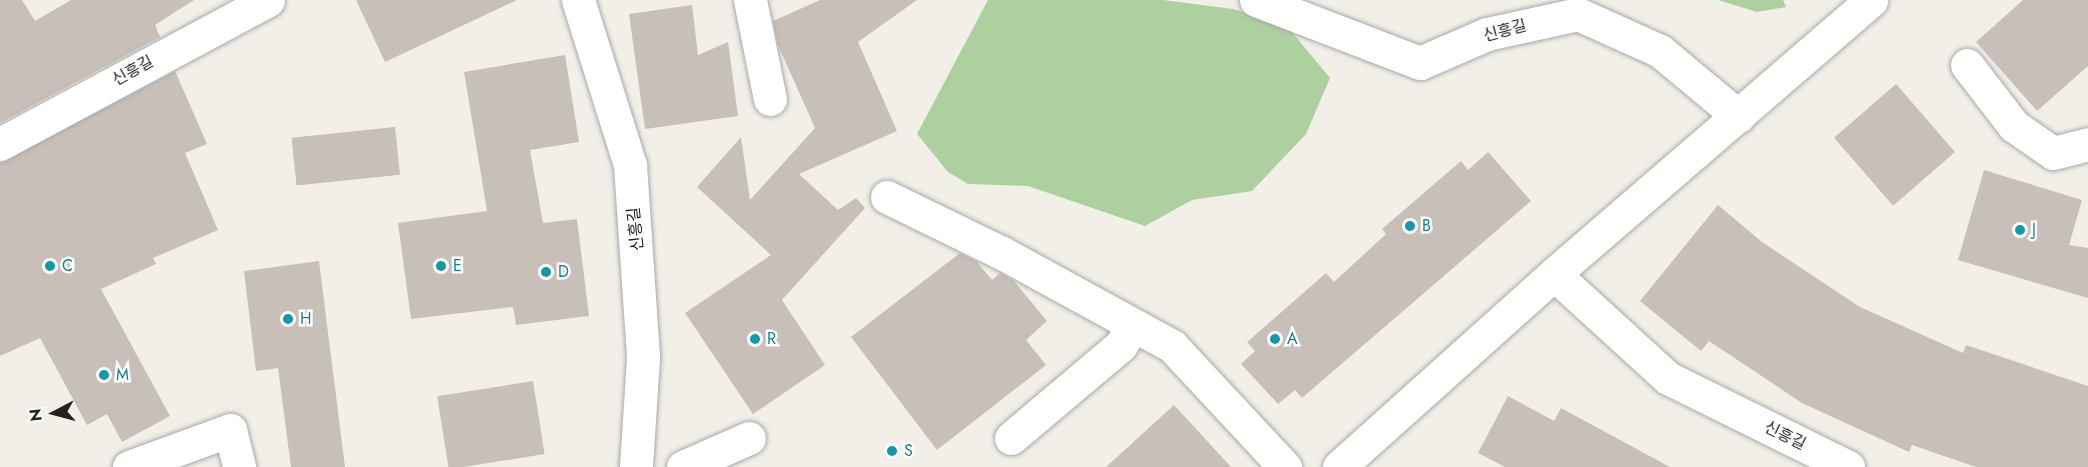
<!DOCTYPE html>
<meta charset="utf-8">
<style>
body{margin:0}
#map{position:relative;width:2088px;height:467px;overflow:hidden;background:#f2efe9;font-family:Jost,"Noto Sans KR",sans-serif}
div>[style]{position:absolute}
.forest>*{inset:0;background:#add19e}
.building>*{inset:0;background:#c7bfb8;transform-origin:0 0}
.roads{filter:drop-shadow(0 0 2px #a9a9a9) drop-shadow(0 0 2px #a9a9a9)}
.minor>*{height:33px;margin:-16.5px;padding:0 16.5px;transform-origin:16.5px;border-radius:16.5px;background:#fff}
.dots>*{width:16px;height:16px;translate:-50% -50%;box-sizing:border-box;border:3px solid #fff;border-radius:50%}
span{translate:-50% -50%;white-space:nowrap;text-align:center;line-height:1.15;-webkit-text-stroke:5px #fff;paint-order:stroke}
.street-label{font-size:16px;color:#222}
.culture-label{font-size:16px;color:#0d838f}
.left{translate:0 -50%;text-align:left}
.north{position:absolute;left:24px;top:383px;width:60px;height:60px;-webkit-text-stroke:4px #fff;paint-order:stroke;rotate:264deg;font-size:16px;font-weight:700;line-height:24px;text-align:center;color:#222}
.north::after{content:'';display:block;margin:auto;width:21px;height:27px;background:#222;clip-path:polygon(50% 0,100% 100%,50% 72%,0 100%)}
</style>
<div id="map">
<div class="forest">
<div style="clip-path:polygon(988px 0,1163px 0,1233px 9px,1286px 25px,1330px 78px,1306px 134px,1252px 191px,1192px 200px,1145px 226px,1028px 186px,968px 184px,948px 172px,917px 134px)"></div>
<div style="clip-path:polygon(1718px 0,1783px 0,1786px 7px,1757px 12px)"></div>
</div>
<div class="building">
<div style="clip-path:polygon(0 0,22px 0,35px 21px,71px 0,194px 0,155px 25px,160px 37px,0 123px)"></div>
<div style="clip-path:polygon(356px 0,517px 0,385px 62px)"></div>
<div style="clip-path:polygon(820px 0,917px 0,858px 42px,897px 131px,799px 174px,838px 210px,856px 198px,865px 208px,782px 300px,825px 365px,753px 414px,685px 313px,771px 255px,697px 187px,741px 137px,750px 200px,815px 128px,778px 45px,773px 21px)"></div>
<div style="clip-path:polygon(2023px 0,2088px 0,2088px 66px,2037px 111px,1976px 42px)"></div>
<div style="clip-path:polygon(692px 5px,698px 55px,728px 42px,738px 116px,645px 129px,629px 14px)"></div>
<div style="clip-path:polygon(565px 55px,579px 142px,530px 150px,543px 223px,577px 219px,589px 316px,516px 325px,513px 307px,411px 319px,398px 223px,487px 211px,464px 72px)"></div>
<div style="clip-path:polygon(175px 71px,207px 144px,185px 153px,218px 230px,153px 258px,156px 264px,101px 289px,170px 416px,122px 442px,107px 414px,87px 425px,40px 338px,0 356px,0 163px)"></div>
<div style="left:1896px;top:84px;width:90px;height:82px;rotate:49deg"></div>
<div style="left:395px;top:127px;width:48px;height:104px;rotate:84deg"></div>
<div style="clip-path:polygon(1488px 152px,1531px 201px,1302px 398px,1295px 390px,1278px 404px,1241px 364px,1255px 351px,1247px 342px,1326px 273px,1334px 282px,1386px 234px,1382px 229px,1461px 161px,1468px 170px)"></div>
<div style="clip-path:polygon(1984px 170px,2082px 200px,2069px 245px,2088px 248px,2088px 298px,1958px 260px)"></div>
<div style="clip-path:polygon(1718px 205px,1762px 242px,1860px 307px,1963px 353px,1966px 345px,2088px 386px,2088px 467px,1976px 467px,1912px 445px,1909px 452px,1802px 403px,1709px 341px,1701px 351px,1640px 301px)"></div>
<div style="clip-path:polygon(960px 253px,977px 262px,992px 280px,1000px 273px,1014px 281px,1047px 321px,1026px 340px,1046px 365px,937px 450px,851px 337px)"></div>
<div style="clip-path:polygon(319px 261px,345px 467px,291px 467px,278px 368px,256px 371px,244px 271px)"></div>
<div style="left:533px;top:381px;width:74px;height:97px;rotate:81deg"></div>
<div style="clip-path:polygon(1508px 396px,1554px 421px,1561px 408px,1670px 467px,1505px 467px,1478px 453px)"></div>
<div style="clip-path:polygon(1174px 405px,1231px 467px,1106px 467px)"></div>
</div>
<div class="roads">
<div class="minor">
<div style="left:578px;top:0;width:173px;rotate:72.5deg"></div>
<div style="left:630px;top:165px;width:193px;rotate:86.1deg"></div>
<div style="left:643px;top:358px;width:109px;rotate:93.7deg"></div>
<div style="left:750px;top:0;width:101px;rotate:78.6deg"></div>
<div style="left:1256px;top:0;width:176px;rotate:21deg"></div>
<div style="left:1420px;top:63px;width:73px;rotate:-23.4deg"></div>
<div style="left:1487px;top:34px;width:93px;rotate:-12.4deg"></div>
<div style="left:1578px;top:14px;width:90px;rotate:24.3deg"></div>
<div style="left:1660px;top:51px;width:102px;rotate:39.8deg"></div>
<div style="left:1967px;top:65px;width:77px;rotate:52.4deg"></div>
<div style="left:2014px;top:126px;width:47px;rotate:34.7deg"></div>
<div style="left:2053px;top:153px;width:36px;rotate:-14deg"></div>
<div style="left:0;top:144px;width:304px;rotate:-28.2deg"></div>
<div style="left:887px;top:197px;width:128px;rotate:26deg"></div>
<div style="left:1002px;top:253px;width:194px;rotate:28.7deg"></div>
<div style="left:1172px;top:346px;width:166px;rotate:47deg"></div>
<div style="left:1554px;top:274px;width:154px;rotate:42.4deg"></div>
<div style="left:1668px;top:378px;width:201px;rotate:26.3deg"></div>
<div style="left:1011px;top:438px;width:144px;rotate:-40.2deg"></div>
<div style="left:1121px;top:345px;width:22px;rotate:-58deg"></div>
<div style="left:129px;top:467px;width:108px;rotate:-20.1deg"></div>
<div style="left:230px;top:430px;width:38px;rotate:76deg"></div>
<div style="left:683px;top:467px;width:72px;rotate:-23.7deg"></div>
<div style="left:1339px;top:467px;width:289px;rotate:-41.9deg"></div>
<div style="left:1554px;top:274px;width:419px;rotate:-40.8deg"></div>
</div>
</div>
<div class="dots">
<div style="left:1410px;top:226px;background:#0f9aa8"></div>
<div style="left:2020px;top:230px;background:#0f9aa8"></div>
<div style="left:50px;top:266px;background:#0f9aa8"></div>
<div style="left:441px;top:266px;background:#0f9aa8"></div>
<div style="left:546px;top:272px;background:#0f9aa8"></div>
<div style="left:288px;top:319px;background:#0f9aa8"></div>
<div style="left:755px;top:339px;background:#0f9aa8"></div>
<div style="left:1275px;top:339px;background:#0f9aa8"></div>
<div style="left:104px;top:375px;background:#0f9aa8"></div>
<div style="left:892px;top:451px;background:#0f9aa8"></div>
</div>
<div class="street-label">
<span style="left:1505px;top:31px;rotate:-15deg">신흥길</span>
<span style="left:133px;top:71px;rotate:-29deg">신흥길</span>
<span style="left:636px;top:229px;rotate:-96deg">신흥길</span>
<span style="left:1785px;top:436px;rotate:26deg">신흥길</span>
</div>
<div class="culture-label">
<span class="left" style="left:1422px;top:226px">B</span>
<span class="left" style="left:2032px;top:230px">J</span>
<span class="left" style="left:62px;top:266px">C</span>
<span class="left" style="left:453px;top:266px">E</span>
<span class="left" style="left:558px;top:272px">D</span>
<span class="left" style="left:300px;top:319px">H</span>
<span class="left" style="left:767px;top:339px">R</span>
<span class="left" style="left:1287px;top:339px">A</span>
<span class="left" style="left:116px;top:375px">M</span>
<span class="left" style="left:904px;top:451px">S</span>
</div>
<div class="north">N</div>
</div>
